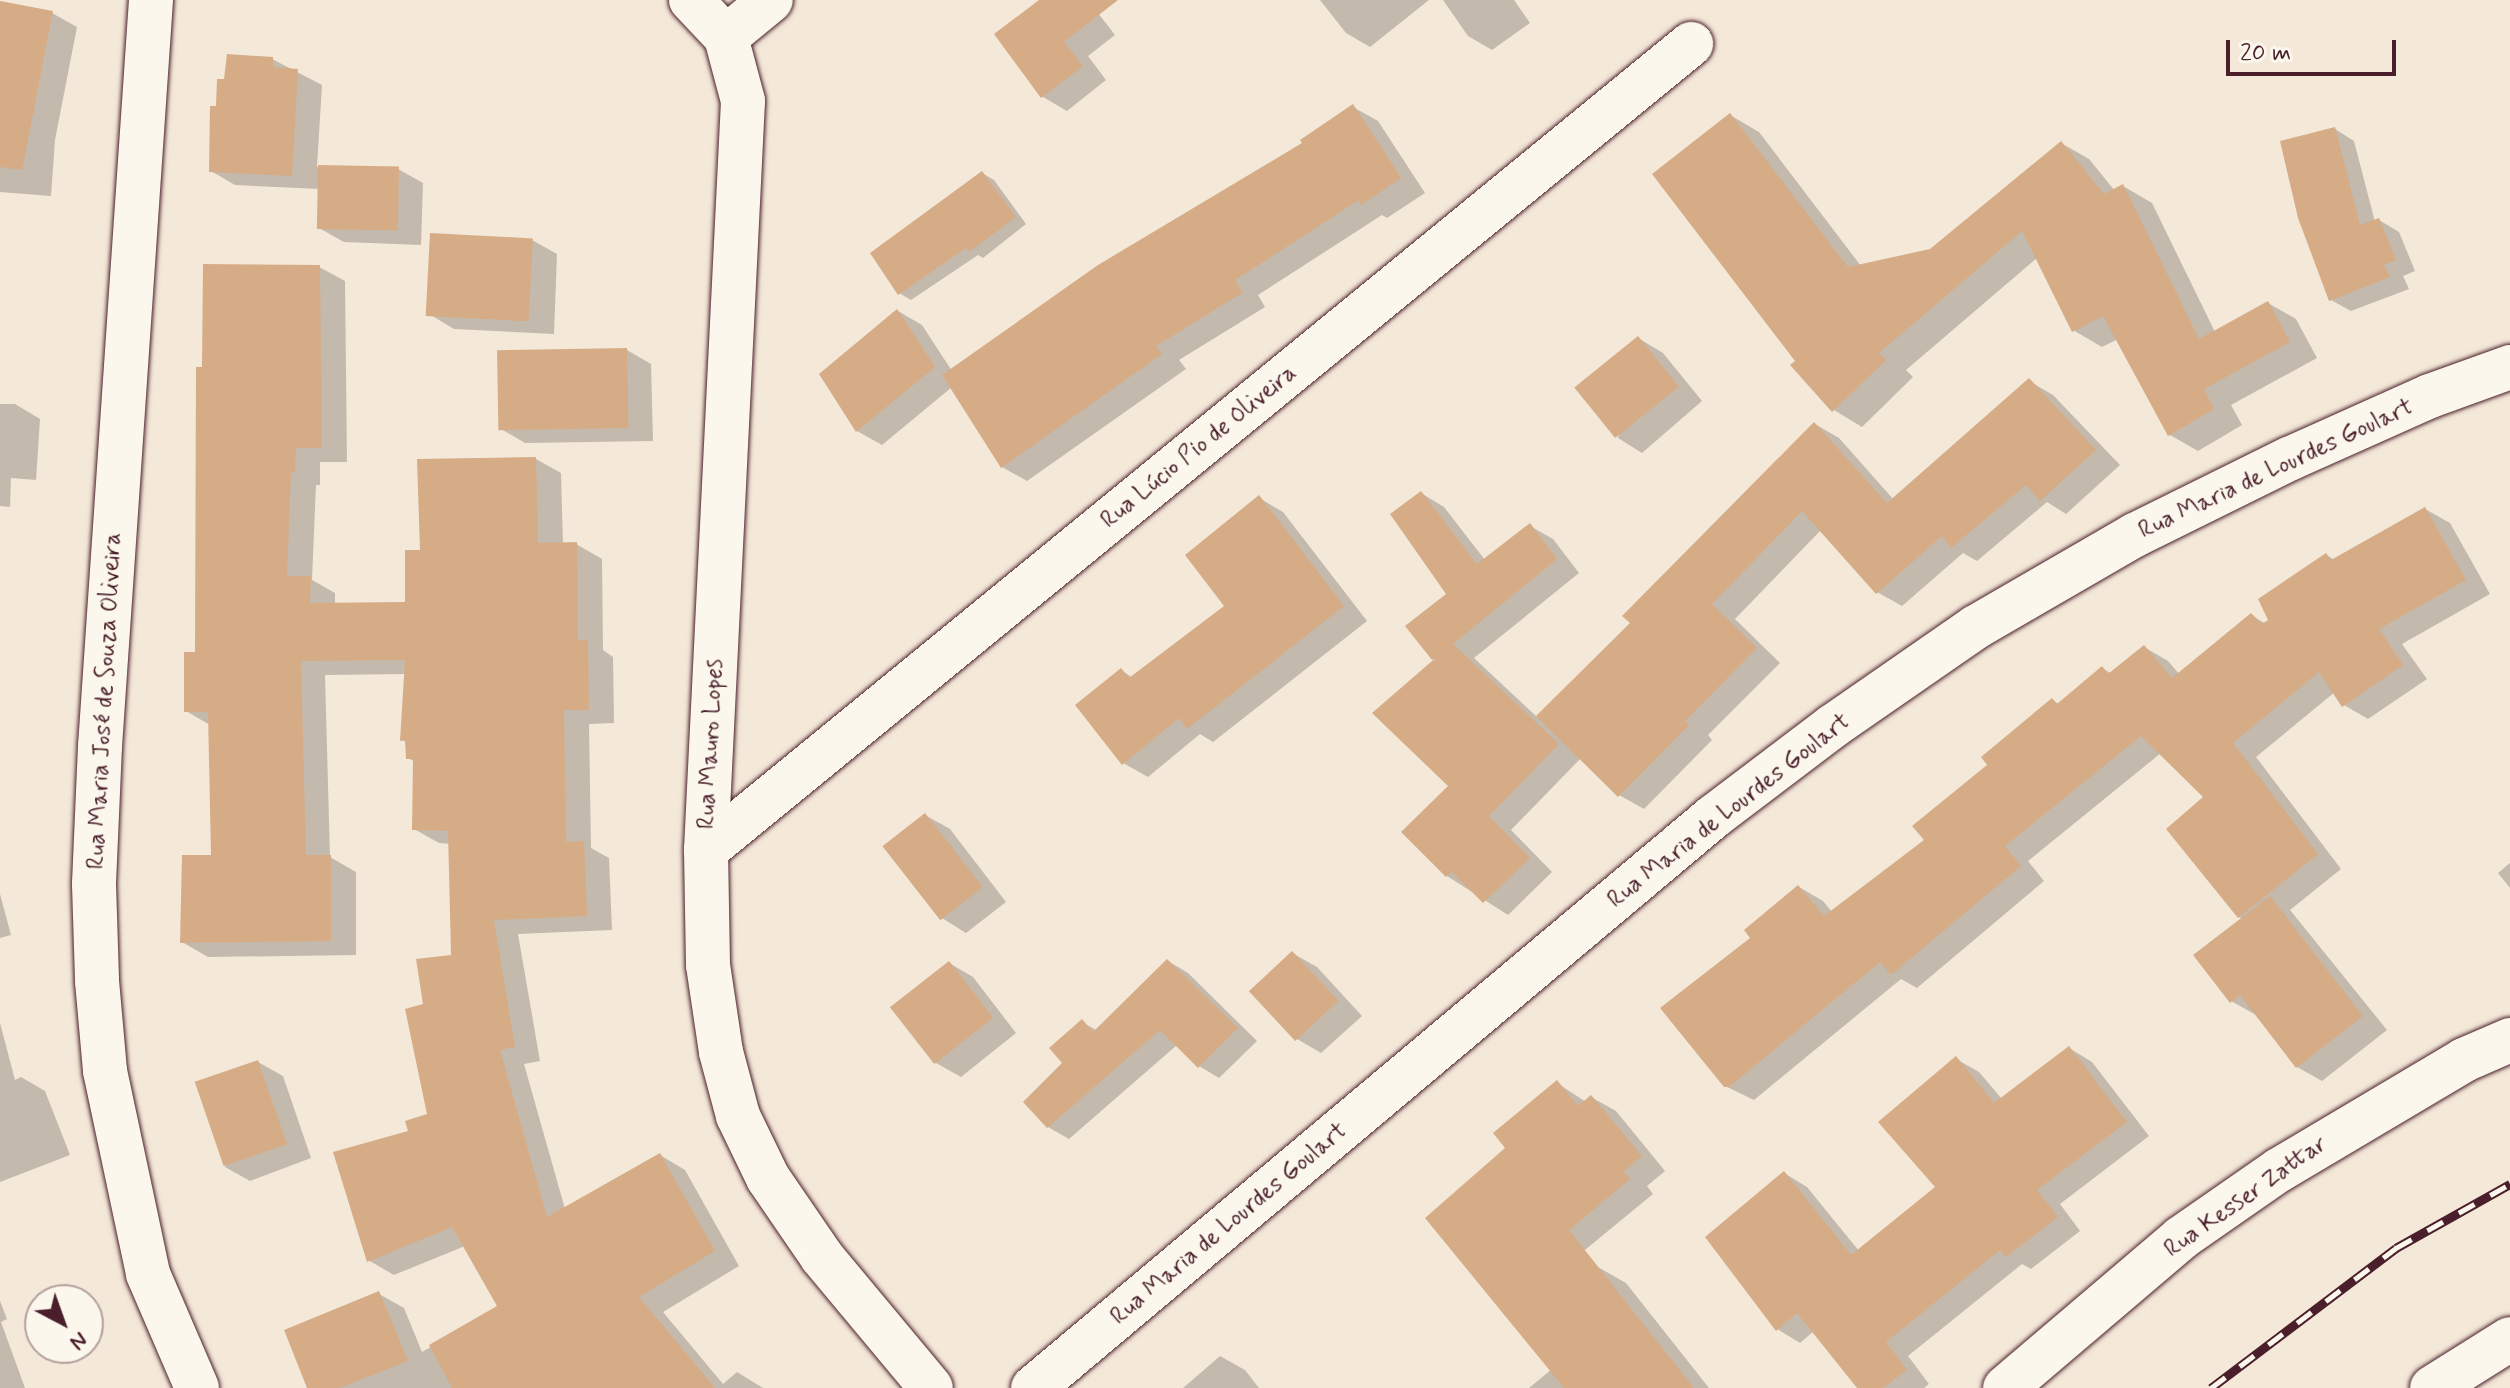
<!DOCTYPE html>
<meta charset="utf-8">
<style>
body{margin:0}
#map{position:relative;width:2510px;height:1388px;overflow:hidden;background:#f4e8d8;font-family:Mynerve,sans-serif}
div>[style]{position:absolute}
.shadow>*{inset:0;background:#0003}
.building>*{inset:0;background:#d6ac87;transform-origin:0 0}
.roads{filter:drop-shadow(0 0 2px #4a1f2b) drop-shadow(0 0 2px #4a1f2b)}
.minor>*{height:44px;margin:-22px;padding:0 22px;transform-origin:22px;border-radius:22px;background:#fbf7ec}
.tertiary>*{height:44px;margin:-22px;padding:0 22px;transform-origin:22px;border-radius:22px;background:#fbf7ec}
.rail>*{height:9px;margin-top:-4.5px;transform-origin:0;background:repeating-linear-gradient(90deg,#fbf7ec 0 18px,#4a1f2b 0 36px);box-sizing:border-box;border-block:2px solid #4a1f2b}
span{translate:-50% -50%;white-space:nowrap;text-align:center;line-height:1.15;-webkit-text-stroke:6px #fbf7ec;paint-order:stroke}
.street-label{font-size:24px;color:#4a1f2b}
.north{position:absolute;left:24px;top:1284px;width:80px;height:80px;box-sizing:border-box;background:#fbf7ec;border:2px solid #b4a19f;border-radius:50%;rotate:139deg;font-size:22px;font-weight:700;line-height:32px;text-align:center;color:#4a1f2b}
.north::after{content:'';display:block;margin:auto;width:28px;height:36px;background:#4a1f2b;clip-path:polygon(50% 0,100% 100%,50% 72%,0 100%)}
.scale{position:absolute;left:2226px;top:40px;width:170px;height:36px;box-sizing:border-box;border:4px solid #4a1f2b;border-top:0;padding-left:10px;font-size:24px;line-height:28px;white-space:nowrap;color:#4a1f2b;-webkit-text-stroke:6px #fbf7ec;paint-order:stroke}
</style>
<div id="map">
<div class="shadow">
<div style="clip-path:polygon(1042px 0,1088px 0,1115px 35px,1088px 56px,1106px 80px,1067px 111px,1043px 97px)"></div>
<div style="clip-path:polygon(1320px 0,1429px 0,1370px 47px,1346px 33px)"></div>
<div style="clip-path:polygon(1443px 0,1514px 0,1530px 23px,1492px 50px,1468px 36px)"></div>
<div style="clip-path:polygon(0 3px,52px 13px,77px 27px,55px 140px,51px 196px,0 192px)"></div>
<div style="clip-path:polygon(272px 59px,322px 85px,317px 167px,398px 169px,423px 183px,421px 245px,344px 242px,319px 228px,320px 189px,235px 185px,211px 171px,218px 108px)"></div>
<div style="clip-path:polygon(1353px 107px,1378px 121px,1425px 193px,1387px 218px,1382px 215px,1258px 295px,1265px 307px,1179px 360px,1186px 369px,1027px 481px,1002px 467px,952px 387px,882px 445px,857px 431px,821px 375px,898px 311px,922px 325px,952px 371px,1305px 143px)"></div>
<div style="clip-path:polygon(1730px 115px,1759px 132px,1861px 266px,1930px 251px,2061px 143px,2089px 159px,2115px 191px,2123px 186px,2152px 203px,2215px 332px,2268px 303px,2296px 319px,2317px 358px,2231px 405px,2242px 425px,2198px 451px,2170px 435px,2118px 339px,2102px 347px,2073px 330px,2037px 258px,1906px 370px,1913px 377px,1862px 427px,1834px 410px,1798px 361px)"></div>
<div style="clip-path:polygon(2335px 129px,2354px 141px,2375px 222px,2379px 220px,2399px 232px,2415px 271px,2403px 276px,2409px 289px,2351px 311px,2331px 300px)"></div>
<div style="clip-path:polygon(982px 173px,994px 180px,1026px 224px,983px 258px,978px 255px,911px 300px,899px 293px)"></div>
<div style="clip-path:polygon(532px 240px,557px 254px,554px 334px,454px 329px,429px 314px)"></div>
<div style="clip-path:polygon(319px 267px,345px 281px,347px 462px,320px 462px,320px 485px,316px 485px,312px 580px,335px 593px,335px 605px,407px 604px,422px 552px,536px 459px,561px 473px,563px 544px,576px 544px,602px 559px,603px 650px,613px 657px,614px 723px,589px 724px,591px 848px,609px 858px,612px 930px,518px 934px,540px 1061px,524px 1064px,565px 1209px,660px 1155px,685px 1170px,739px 1266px,663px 1312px,723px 1384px,737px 1372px,763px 1388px,310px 1388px,379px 1294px,404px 1308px,422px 1352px,499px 1307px,465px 1246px,394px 1275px,368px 1260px,410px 1132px,430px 1115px,426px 1006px,453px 957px,451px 844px,439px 843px,414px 829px,415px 762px,408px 758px,407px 743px,402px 740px,406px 674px,325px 675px,330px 857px,356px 872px,356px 955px,208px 957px,182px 942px,213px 857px,210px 725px,186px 711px,197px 654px,204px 369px)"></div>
<div style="clip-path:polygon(1638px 338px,1663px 353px,1702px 401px,1642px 453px,1618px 438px)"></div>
<div style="clip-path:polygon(627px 350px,651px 364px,653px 441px,525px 443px,501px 429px)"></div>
<div style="clip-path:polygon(2029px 381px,2053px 395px,2120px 465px,2066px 514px,2047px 502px,1977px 561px,1963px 553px,1902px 606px,1877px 592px,1821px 530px,1735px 619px,1780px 663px,1708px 735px,1712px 740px,1644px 809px,1619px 795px,1581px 758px,1511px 830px,1552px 872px,1508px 915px,1447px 876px,1451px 786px,1434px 659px,1449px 595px,1421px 493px,1444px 507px,1485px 560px,1530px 526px,1553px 539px,1579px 573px,1474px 658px,1537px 717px,1633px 623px,1815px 424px,1839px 438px,1894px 500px)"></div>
<div style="clip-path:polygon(0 404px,15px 404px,40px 419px,36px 480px,11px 478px,10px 507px,0 506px)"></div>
<div style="clip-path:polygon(1259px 498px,1283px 512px,1367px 621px,1213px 742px,1200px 734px,1148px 777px,1123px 763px,1121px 670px,1133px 678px,1227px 606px)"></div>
<div style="clip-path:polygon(2425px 509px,2450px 523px,2490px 594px,2402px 644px,2427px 679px,2368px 719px,2344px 705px,2335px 692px,2256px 757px,2341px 869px,2290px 910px,2387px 1030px,2322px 1081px,2297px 1067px,2256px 1015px,2231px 1001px,2243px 919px,2239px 917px,2206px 797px,2161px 753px,2028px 861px,2044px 881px,1917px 988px,1901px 979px,1754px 1100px,1725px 1086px,1753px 938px,1799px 887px,1823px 901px,1832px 912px,1927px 840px,1990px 765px,2052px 700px,2059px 704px,2102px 668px,2112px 674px,2144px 647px,2168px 661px,2180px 675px,2251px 615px,2266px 624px,2326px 555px,2335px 560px)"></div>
<div style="clip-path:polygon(925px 815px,950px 829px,1006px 902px,966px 933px,942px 918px)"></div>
<div style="clip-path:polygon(2510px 863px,2510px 888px,2498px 873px)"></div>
<div style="clip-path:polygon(0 894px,11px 935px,0 938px)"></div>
<div style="clip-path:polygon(1292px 953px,1317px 967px,1362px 1016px,1321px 1053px,1297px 1039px)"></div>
<div style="clip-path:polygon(1168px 961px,1188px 973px,1257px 1041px,1219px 1078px,1199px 1066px,1177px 1045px,1069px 1139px,1048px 1127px,1026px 1102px,1065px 1063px,1082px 1022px,1098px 1031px)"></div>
<div style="clip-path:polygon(949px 963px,973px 977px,1016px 1033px,961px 1077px,936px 1063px)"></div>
<div style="clip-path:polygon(0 1023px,15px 1080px,21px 1077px,45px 1091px,70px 1155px,0 1182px)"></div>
<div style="clip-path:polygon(2069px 1048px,2092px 1062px,2149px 1136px,2060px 1204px,2080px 1231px,2031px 1269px,2022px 1264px,1908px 1356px,1929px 1384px,1924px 1388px,1860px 1388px,1814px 1331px,1800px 1343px,1777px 1329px,1784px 1173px,1807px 1187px,1859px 1251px,1938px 1188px,1956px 1059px,1979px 1072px,2002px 1099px)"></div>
<div style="clip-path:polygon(258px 1062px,283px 1076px,311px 1158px,250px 1181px,225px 1167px)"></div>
<div style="clip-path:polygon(1557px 1083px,1586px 1102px,1591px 1097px,1616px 1111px,1665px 1171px,1647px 1186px,1653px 1194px,1580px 1254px,1508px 1148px)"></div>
<div style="clip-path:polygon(1596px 1266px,1626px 1283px,1709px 1388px,1529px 1388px,1552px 1369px)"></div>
<div style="clip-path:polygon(0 1301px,7px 1319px,1px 1322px,25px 1388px,0 1388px)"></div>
<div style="clip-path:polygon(1220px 1356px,1245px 1370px,1259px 1388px,1183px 1388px)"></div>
</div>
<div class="building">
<div style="clip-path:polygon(1039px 0,1118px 0,1064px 42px,1083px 66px,1041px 98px,994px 34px)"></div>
<div style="clip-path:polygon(0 1px,53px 11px,22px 170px,0 167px)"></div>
<div style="clip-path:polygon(227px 54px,273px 57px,273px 67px,298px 69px,292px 176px,209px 172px,210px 106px,216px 106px,217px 79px,224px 79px)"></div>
<div style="clip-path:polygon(1353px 104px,1401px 178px,1361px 205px,1359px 200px,1235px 280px,1242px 293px,1156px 346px,1162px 354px,1001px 468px,942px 375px,1098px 265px,1302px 143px,1300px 140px)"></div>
<div style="clip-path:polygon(1730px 113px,1848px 267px,1930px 249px,2061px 141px,2104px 194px,2123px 184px,2199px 339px,2268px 301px,2290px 342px,2204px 389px,2214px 409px,2168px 436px,2103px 316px,2072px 332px,2022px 231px,1879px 353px,1886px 360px,1832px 412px,1790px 365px,1795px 361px,1652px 174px)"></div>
<div style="clip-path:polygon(2335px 127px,2360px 225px,2379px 218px,2396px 260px,2384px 265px,2390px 277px,2329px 301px,2298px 218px,2280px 141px)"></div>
<div style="left:318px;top:165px;width:81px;height:64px;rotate:1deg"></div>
<div style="clip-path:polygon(982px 171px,1016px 217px,969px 252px,966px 248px,898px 295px,870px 253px)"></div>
<div style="left:430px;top:233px;width:103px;height:83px;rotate:3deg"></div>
<div style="clip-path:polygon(203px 264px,320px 265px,322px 448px,296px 448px,295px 472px,291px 472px,287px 576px,311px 576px,310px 603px,405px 602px,405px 550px,420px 550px,417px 459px,536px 457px,538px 543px,577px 542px,578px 640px,588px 640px,589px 710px,564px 710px,566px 842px,584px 841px,587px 916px,494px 920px,515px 1047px,500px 1050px,547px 1217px,660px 1153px,715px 1251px,639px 1297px,715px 1388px,452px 1388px,429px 1345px,497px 1306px,452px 1227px,367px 1262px,333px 1152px,408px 1131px,405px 1121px,427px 1114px,405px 1009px,423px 1004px,416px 959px,451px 955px,448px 831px,412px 830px,413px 759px,406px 759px,405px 740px,400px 741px,405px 660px,301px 661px,306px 855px,331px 855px,331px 941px,180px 943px,182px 855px,211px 855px,208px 712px,184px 712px,184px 652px,195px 652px,196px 367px,202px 367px)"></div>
<div style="clip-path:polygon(897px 309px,935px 367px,856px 432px,819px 374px)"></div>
<div style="left:1638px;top:336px;width:65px;height:82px;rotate:51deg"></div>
<div style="left:627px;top:348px;width:80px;height:130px;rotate:89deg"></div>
<div style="clip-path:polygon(2029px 378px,2096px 450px,2040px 501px,2026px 485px,1951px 548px,1942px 536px,1876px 594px,1802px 511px,1712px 604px,1757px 648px,1685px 721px,1689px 725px,1618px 797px,1536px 716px,1630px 623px,1622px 616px,1814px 422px,1887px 503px)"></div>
<div style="clip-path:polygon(1421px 491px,1477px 564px,1530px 523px,1557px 559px,1453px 644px,1559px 744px,1489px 816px,1530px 858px,1483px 903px,1452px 872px,1446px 877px,1401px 832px,1448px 786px,1372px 713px,1439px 655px,1432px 660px,1405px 626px,1446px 594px,1390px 514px)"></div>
<div style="clip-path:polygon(1259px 495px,1344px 606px,1187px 729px,1179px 718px,1122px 765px,1075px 705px,1121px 668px,1129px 678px,1224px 606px,1185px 555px)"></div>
<div style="clip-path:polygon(2425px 507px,2466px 580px,2379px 629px,2403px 665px,2342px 707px,2319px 672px,2233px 743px,2318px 854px,2238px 918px,2166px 829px,2203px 797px,2141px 736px,2005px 846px,2021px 866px,1891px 975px,1880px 962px,1729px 1087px,1724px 1087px,1660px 1008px,1750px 938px,1744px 930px,1798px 885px,1824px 916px,1924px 840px,1912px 826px,1987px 765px,1981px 757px,2052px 698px,2057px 704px,2102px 666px,2108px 674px,2144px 645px,2172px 678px,2251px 613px,2262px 624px,2268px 620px,2258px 599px,2326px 553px,2331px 560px)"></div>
<div style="left:925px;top:813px;width:94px;height:54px;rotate:52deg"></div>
<div style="clip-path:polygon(2270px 896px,2363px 1016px,2296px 1068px,2240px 995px,2230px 1003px,2193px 955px)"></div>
<div style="left:1292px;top:951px;width:68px;height:59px;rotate:47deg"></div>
<div style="clip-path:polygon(1167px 959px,1238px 1028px,1198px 1068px,1160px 1030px,1047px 1128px,1023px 1102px,1062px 1063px,1049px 1048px,1082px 1019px,1093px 1032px)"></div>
<div style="left:949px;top:961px;width:72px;height:75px;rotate:52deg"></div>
<div style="clip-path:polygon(2069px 1046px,2127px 1122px,2037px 1190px,2058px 1217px,2006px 1257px,2000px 1250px,1886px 1342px,1907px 1370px,1883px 1388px,1857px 1388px,1797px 1313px,1776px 1331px,1705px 1237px,1784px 1171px,1851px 1255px,1935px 1187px,1878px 1122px,1956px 1056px,1994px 1103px)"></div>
<div style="left:258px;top:1060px;width:89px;height:67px;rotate:71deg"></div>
<div style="clip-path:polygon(1557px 1080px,1578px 1106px,1591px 1095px,1642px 1156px,1624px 1171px,1630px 1179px,1569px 1230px,1694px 1388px,1564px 1388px,1425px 1218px,1505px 1148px,1493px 1133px)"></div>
<div style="clip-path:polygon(379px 1291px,408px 1361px,339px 1388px,307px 1388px,284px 1330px)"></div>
</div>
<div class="roads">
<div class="minor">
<div style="left:151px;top:0;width:748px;rotate:93.91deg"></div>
<div style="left:100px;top:746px;width:138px;rotate:92.5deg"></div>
<div style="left:94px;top:884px;width:97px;rotate:88.2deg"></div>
<div style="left:97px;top:981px;width:90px;rotate:84.9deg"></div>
<div style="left:105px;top:1071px;width:208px;rotate:78deg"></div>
<div style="left:148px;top:1274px;width:124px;rotate:66.7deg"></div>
<div style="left:726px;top:37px;width:58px;rotate:-39.4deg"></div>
<div style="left:706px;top:850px;width:1273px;rotate:-39.29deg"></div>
<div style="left:1033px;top:1388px;width:888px;rotate:-40.02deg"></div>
<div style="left:1713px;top:817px;width:151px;rotate:-37.2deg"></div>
<div style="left:1833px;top:726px;width:174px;rotate:-34.7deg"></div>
<div style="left:1976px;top:627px;width:184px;rotate:-30.1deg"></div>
<div style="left:2135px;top:535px;width:172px;rotate:-26.3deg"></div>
<div style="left:2289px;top:459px;width:154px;rotate:-24.1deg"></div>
<div style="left:2430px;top:396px;width:85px;rotate:-19.9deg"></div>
<div style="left:2432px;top:1388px;width:92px;rotate:-32.1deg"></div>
</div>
<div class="tertiary">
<div style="left:691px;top:0;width:51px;rotate:46.6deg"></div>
<div style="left:726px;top:37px;width:66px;rotate:75.1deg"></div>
<div style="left:743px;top:101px;width:750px;rotate:92.83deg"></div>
<div style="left:706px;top:850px;width:115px;rotate:89deg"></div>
<div style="left:708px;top:965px;width:88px;rotate:81.5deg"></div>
<div style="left:721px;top:1052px;width:66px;rotate:75.1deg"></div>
<div style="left:738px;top:1116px;width:69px;rotate:64.2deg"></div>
<div style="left:768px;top:1178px;width:96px;rotate:55.6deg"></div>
<div style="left:822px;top:1257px;width:170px;rotate:50.2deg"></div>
<div style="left:2005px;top:1388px;width:231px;rotate:-40.4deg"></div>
<div style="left:2181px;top:1238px;width:119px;rotate:-34.8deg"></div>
<div style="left:2279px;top:1170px;width:215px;rotate:-30.7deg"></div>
<div style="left:2464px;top:1060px;width:50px;rotate:-23.5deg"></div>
</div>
</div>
<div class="rail">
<div style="left:2211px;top:1388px;width:232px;rotate:-37.1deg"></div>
<div style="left:2396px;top:1248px;width:131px;rotate:-29.3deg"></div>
</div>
<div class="street-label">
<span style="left:1199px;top:447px;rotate:-39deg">Rua Lúcio Pio de Oliveira</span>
<span style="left:2276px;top:469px;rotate:-25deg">Rua Maria de Lourdes Goulart</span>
<span style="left:105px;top:701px;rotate:-87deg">Rua Maria José de Souza Oliveira</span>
<span style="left:711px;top:744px;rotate:-87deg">Rua Mauro Lopes</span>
<span style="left:1729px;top:811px;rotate:-38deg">Rua Maria de Lourdes Goulart</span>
<span style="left:2246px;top:1197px;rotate:-35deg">Rua Kesser Zattar</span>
<span style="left:1229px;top:1224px;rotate:-40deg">Rua Maria de Lourdes Goulart</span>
</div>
<div class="north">N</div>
<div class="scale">20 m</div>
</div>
